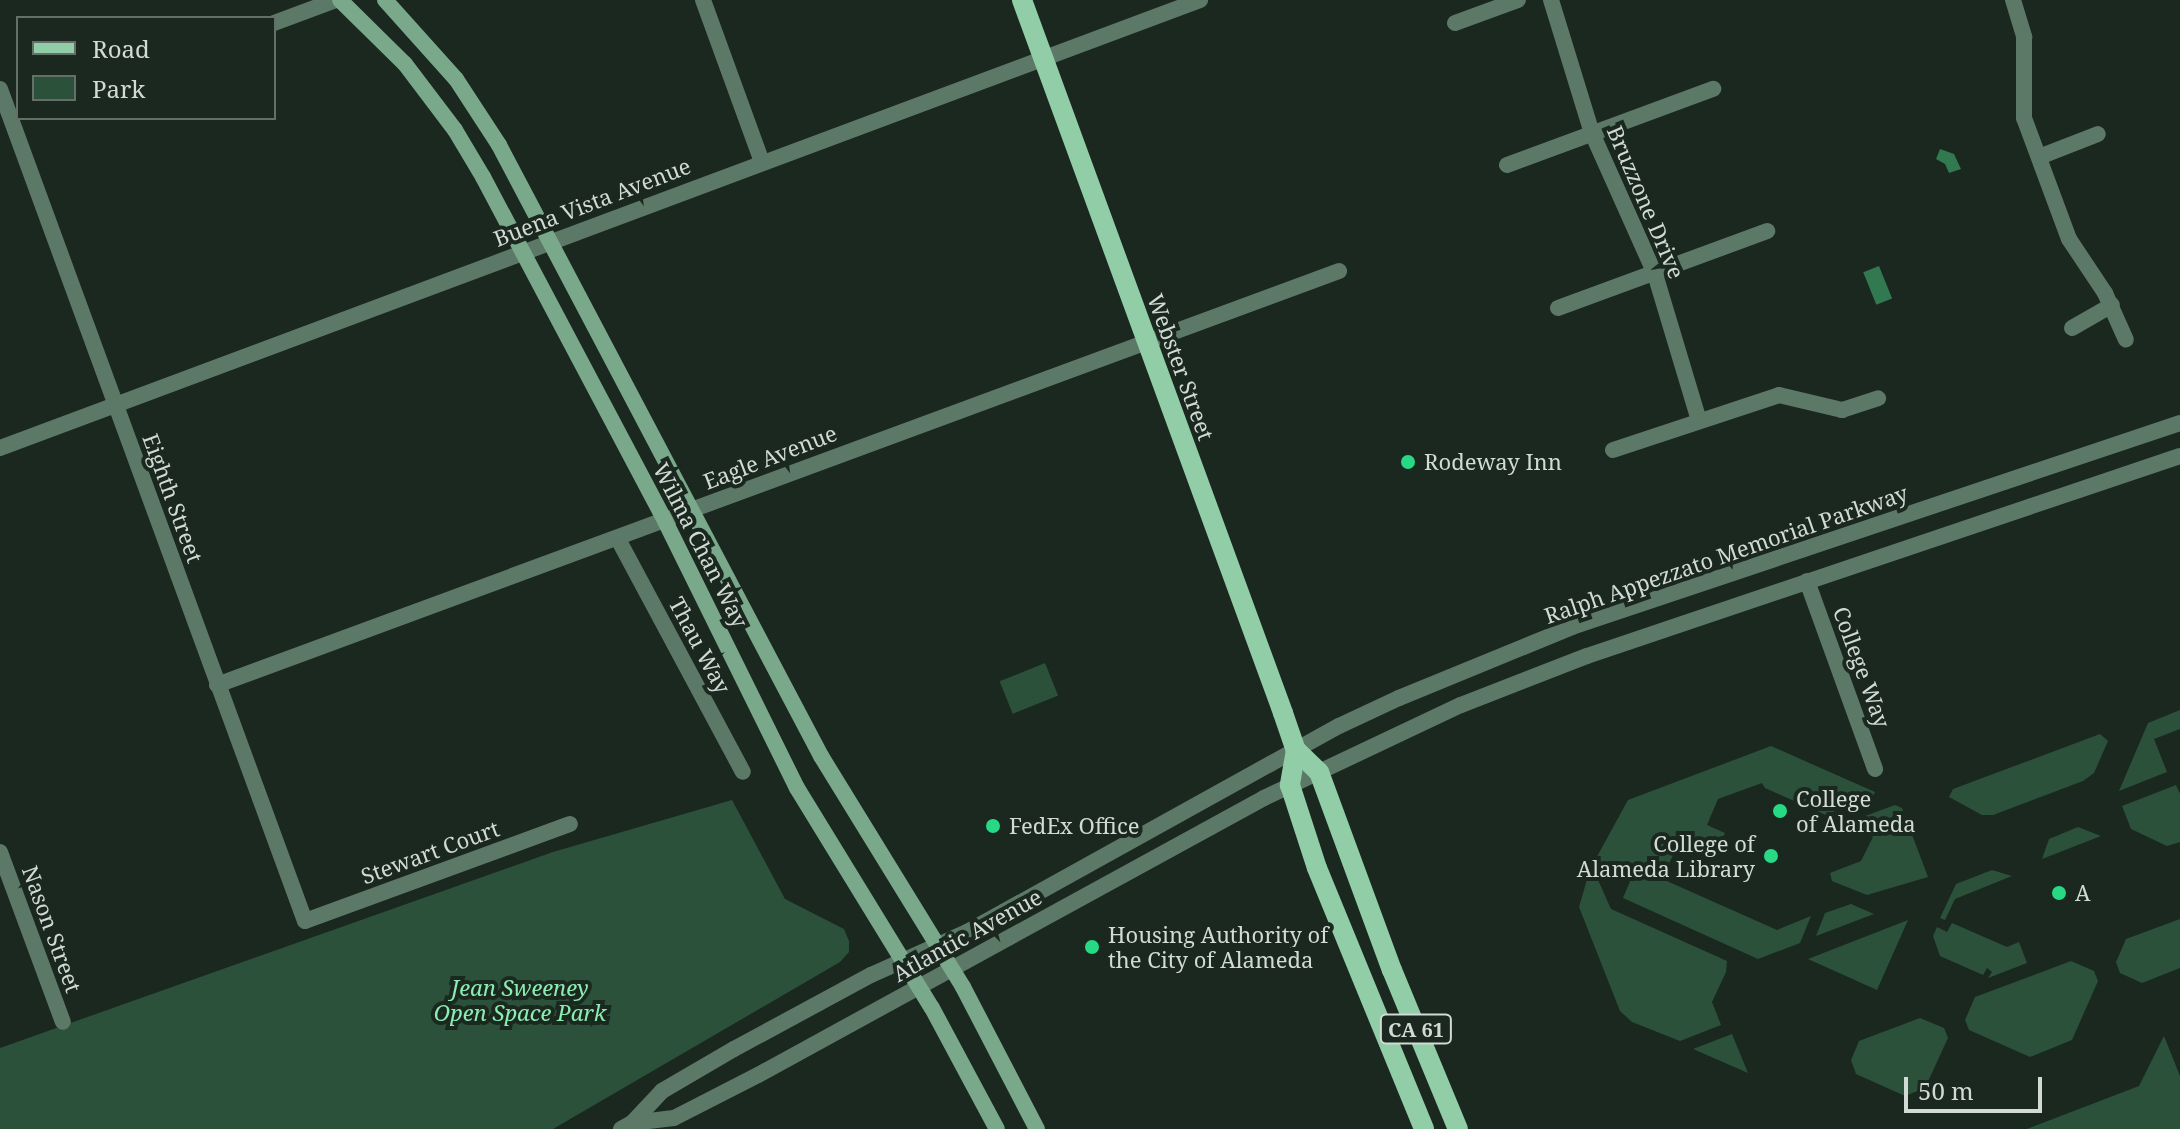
<!DOCTYPE html>
<style>
body{margin:0}
#map{position:relative;width:2180px;height:1129px;overflow:hidden;background:#1a281f;font-family:"Noto Serif",serif}
div>[style]{position:absolute}
.green>*{inset:0;background:#2b513a;transform-origin:0 0}
.water>*{inset:0;background:#327951;transform-origin:0 0}
.minor>*{height:16px;margin:-8px;padding:0 8px;transform-origin:8px;border-radius:8px;background:#5c7866}
.tertiary>*{height:16px;margin:-8px;padding:0 8px;transform-origin:8px;border-radius:8px;background:#5c7866}
.secondary>*{height:16px;margin:-8px;padding:0 8px;transform-origin:8px;border-radius:8px;background:#7aa88b}
.primary>*{height:20px;margin:-10px;padding:0 10px;transform-origin:10px;border-radius:10px;background:#91cda7}
.dots>*{width:22px;height:22px;translate:-50% -50%;box-sizing:border-box;border:4px solid #1a281f;border-radius:50%}
span{translate:-50% -50%;white-space:nowrap;text-align:center;line-height:1.15;-webkit-text-stroke:8px #1a281f;paint-order:stroke}
.shield-label span{padding:2px 6px;background:#1a281f;border:2px solid;border-radius:6px;-webkit-text-stroke-width:0}
.shield-label{font-size:20px;color:#d1dad4;font-weight:700}
.street-label{font-size:22px;color:#d1dad4}
.poi-label{font-size:22px;color:#d1dad4}
.left{translate:0 -50%;text-align:left}
.right{translate:-100% -50%;text-align:right}
.park-label{font-size:22px;color:#8aedb1;font-style:italic}
.legend{position:absolute;left:16px;top:16px;width:260px;height:104px;box-sizing:border-box;background:#1a281f;border:2px solid #636f67;margin:0;padding:10px 14px;list-style:none;font-size:24px;color:#d1dad4}
.legend li{display:flex;align-items:center;gap:16px;height:40px}
.legend b{width:40px;border:2px solid #636f67}
.scale{position:absolute;left:1904px;top:1077px;width:138px;height:36px;box-sizing:border-box;border:4px solid #d1dad4;border-top:0;padding-left:10px;font-size:24px;line-height:28px;white-space:nowrap;color:#d1dad4;-webkit-text-stroke:6px #1a281f;paint-order:stroke}
</style>
<div id="map">
<div class="green">
<div style="left:1045px;top:663px;width:35px;height:49px;rotate:68deg"></div>
<div style="clip-path:polygon(2180px 710px,2180px 729px,2154px 739px,2167px 772px,2119px 791px,2148px 723px)"></div>
<div style="clip-path:polygon(2100px 734px,2108px 741px,2094px 773px,2083px 781px,1993px 815px,1982px 815px,1949px 797px,1953px 789px)"></div>
<div style="clip-path:polygon(1771px 746px,1875px 792px,1872px 798px,1833px 812px,1830px 817px,1765px 788px,1762px 783px,1718px 799px,1707px 825px,1725px 833px,1718px 847px,1703px 840px,1675px 851px,1662px 878px,1669px 882px,1777px 930px,1811px 916px,1800px 943px,1758px 959px,1623px 898px,1631px 879px,1594px 862px,1628px 800px)"></div>
<div style="clip-path:polygon(2176px 785px,2180px 794px,2180px 842px,2167px 846px,2131px 829px,2122px 806px)"></div>
<div style="clip-path:polygon(732px 800px,785px 899px,844px 929px,849px 941px,849px 952px,840px 962px,553px 1129px,0 1129px,0 1048px,553px 852px)"></div>
<div style="clip-path:polygon(1895px 805px,1902px 808px,1928px 877px,1867px 895px,1832px 881px,1830px 873px,1861px 861px,1873px 837px,1848px 825px,1849px 822px)"></div>
<div style="clip-path:polygon(2078px 827px,2101px 836px,2042px 859px,2049px 839px)"></div>
<div style="clip-path:polygon(1992px 870px,2012px 876px,1955px 899px,1945px 920px,1940px 918px,1956px 884px)"></div>
<div style="clip-path:polygon(1588px 876px,1598px 880px,1611px 909px,1727px 961px,1726px 972px,1712px 1002px,1721px 1025px,1680px 1041px,1632px 1022px,1620px 1011px,1579px 907px)"></div>
<div style="clip-path:polygon(1851px 904px,1874px 914px,1816px 936px,1825px 913px)"></div>
<div style="clip-path:polygon(2180px 919px,2180px 968px,2142px 983px,2120px 973px,2116px 962px,2126px 939px)"></div>
<div style="clip-path:polygon(1908px 920px,1877px 990px,1808px 959px)"></div>
<div style="clip-path:polygon(1952px 923px,2007px 947px,2019px 942px,2027px 963px,1988px 978px,1992px 972px,1987px 968px,1983px 975px,1940px 956px,1933px 936px,1937px 927px,1947px 932px)"></div>
<div style="clip-path:polygon(2071px 961px,2094px 971px,2098px 981px,2072px 1040px,2030px 1057px,1969px 1030px,1965px 1020px,1975px 997px)"></div>
<div style="clip-path:polygon(1920px 1018px,1944px 1028px,1948px 1038px,1925px 1088px,1905px 1096px,1856px 1074px,1851px 1060px,1859px 1041px)"></div>
<div style="clip-path:polygon(1732px 1034px,1748px 1073px,1693px 1049px)"></div>
<div style="clip-path:polygon(2164px 1036px,2180px 1076px,2180px 1129px,2027px 1129px,2139px 1086px)"></div>
</div>
<div class="water">
<div style="clip-path:polygon(1940px 149px,1954px 154px,1961px 169px,1949px 173px,1945px 164px,1936px 159px)"></div>
<div style="left:1879px;top:266px;width:35px;height:17px;rotate:68deg"></div>
</div>
<div class="minor">
<div style="left:703px;top:0;width:172px;rotate:70deg"></div>
<div style="left:1551px;top:0;width:139px;rotate:72.9deg"></div>
<div style="left:1592px;top:133px;width:154px;rotate:65.9deg"></div>
<div style="left:1655px;top:274px;width:153px;rotate:73.3deg"></div>
<div style="left:2013px;top:0;width:39px;rotate:73deg"></div>
<div style="left:2024px;top:37px;width:81px;rotate:90deg"></div>
<div style="left:2024px;top:118px;width:129px;rotate:69.6deg"></div>
<div style="left:2069px;top:239px;width:65px;rotate:56.3deg"></div>
<div style="left:2105px;top:293px;width:51px;rotate:65.9deg"></div>
<div style="left:274px;top:23px;width:66px;rotate:-20.4deg"></div>
<div style="left:1455px;top:23px;width:67px;rotate:-20.1deg"></div>
<div style="left:0;top:89px;width:886px;rotate:69.87deg"></div>
<div style="left:305px;top:921px;width:282px;rotate:-20.1deg"></div>
<div style="left:2039px;top:157px;width:63px;rotate:-21.3deg"></div>
<div style="left:1507px;top:165px;width:220px;rotate:-20.3deg"></div>
<div style="left:1558px;top:308px;width:223px;rotate:-20.2deg"></div>
<div style="left:2072px;top:328px;width:46px;rotate:-29.9deg"></div>
<div style="left:0;top:448px;width:1281px;rotate:-20.47deg"></div>
<div style="left:1613px;top:450px;width:175px;rotate:-18.3deg"></div>
<div style="left:1779px;top:395px;width:65px;rotate:13.4deg"></div>
<div style="left:1842px;top:410px;width:38px;rotate:-18deg"></div>
<div style="left:618px;top:539px;width:264px;rotate:61.8deg"></div>
<div style="left:1807px;top:581px;width:200px;rotate:70.1deg"></div>
<div style="left:217px;top:685px;width:1196px;rotate:-20.25deg"></div>
<div style="left:0;top:852px;width:181px;rotate:69.7deg"></div>
</div>
<div class="tertiary">
<div style="left:632px;top:1123px;width:42px;rotate:-6.8deg"></div>
<div style="left:674px;top:1118px;width:94px;rotate:-27.1deg"></div>
<div style="left:758px;top:1075px;width:577px;rotate:-28.7deg"></div>
<div style="left:1264px;top:798px;width:218px;rotate:-25.3deg"></div>
<div style="left:1461px;top:705px;width:135px;rotate:-21.3deg"></div>
<div style="left:1587px;top:656px;width:626px;rotate:-18.64deg"></div>
<div style="left:621px;top:1129px;width:13px;rotate:-29deg"></div>
<div style="left:632px;top:1123px;width:44px;rotate:-46.8deg"></div>
<div style="left:662px;top:1091px;width:83px;rotate:-30.3deg"></div>
<div style="left:734px;top:1049px;width:156px;rotate:-28.4deg"></div>
<div style="left:871px;top:975px;width:105px;rotate:-24.1deg"></div>
<div style="left:967px;top:932px;width:425px;rotate:-29deg"></div>
<div style="left:1339px;top:726px;width:66px;rotate:-25deg"></div>
<div style="left:1399px;top:698px;width:187px;rotate:-22.3deg"></div>
<div style="left:1572px;top:627px;width:641px;rotate:-18.55deg"></div>
</div>
<div class="secondary">
<div style="left:340px;top:0;width:91px;rotate:44.6deg"></div>
<div style="left:405px;top:64px;width:83px;rotate:52.9deg"></div>
<div style="left:455px;top:130px;width:55px;rotate:59.2deg"></div>
<div style="left:483px;top:177px;width:389px;rotate:62.1deg"></div>
<div style="left:665px;top:521px;width:298px;rotate:63.7deg"></div>
<div style="left:797px;top:788px;width:258px;rotate:58.5deg"></div>
<div style="left:932px;top:1008px;width:137px;rotate:61.8deg"></div>
<div style="left:385px;top:0;width:106px;rotate:48.1deg"></div>
<div style="left:456px;top:79px;width:79px;rotate:56.9deg"></div>
<div style="left:499px;top:145px;width:691px;rotate:62.21deg"></div>
<div style="left:821px;top:756px;width:271px;rotate:58.4deg"></div>
<div style="left:963px;top:987px;width:160px;rotate:62.5deg"></div>
</div>
<div class="primary">
<div style="left:1022px;top:0;width:759px;rotate:69.89deg"></div>
<div style="left:1283px;top:713px;width:39px;rotate:71deg"></div>
<div style="left:1296px;top:750px;width:36px;rotate:100deg"></div>
<div style="left:1290px;top:785px;width:87px;rotate:72deg"></div>
<div style="left:1317px;top:868px;width:282px;rotate:67.7deg"></div>
<div style="left:1296px;top:750px;width:32px;rotate:44deg"></div>
<div style="left:1319px;top:772px;width:211px;rotate:69.8deg"></div>
<div style="left:1392px;top:970px;width:172px;rotate:67.5deg"></div>
</div>
<div class="dots">
<div style="left:1408px;top:462px;background:#27d885"></div>
<div style="left:1780px;top:811px;background:#27d885"></div>
<div style="left:993px;top:826px;background:#27d885"></div>
<div style="left:1771px;top:856px;background:#27d885"></div>
<div style="left:2059px;top:893px;background:#27d885"></div>
<div style="left:1092px;top:947px;background:#27d885"></div>
</div>
<div class="shield-label">
<span style="left:1416px;top:1029px">CA 61</span>
</div>
<div class="street-label">
<span style="left:592px;top:202px;rotate:-21deg">Buena Vista Avenue</span>
<span style="left:1646px;top:202px;rotate:67deg">Bruzzone Drive</span>
<span style="left:1181px;top:367px;rotate:70deg">Webster Street</span>
<span style="left:770px;top:457px;rotate:-21deg">Eagle Avenue</span>
<span style="left:173px;top:498px;rotate:70deg">Eighth Street</span>
<span style="left:701px;top:545px;rotate:63deg">Wilma Chan Way</span>
<span style="left:1726px;top:554px;rotate:-19deg">Ralph Appezzato Memorial Parkway</span>
<span style="left:700px;top:645px;rotate:62deg">Thau Way</span>
<span style="left:1862px;top:667px;rotate:70deg">College Way</span>
<span style="left:430px;top:852px;rotate:-20deg">Stewart Court</span>
<span style="left:52px;top:929px;rotate:70deg">Nason Street</span>
<span style="left:967px;top:935px;rotate:-29deg">Atlantic Avenue</span>
</div>
<div class="poi-label">
<span class="left" style="left:1424px;top:462px">Rodeway Inn</span>
<span class="left" style="left:1796px;top:811px">College<br>of Alameda</span>
<span class="left" style="left:1009px;top:826px">FedEx Office</span>
<span class="right" style="left:1755px;top:856px">College of<br>Alameda Library</span>
<span class="left" style="left:2075px;top:893px">A</span>
<span class="left" style="left:1108px;top:947px">Housing Authority of<br>the City of Alameda</span>
</div>
<div class="park-label">
<span style="left:520px;top:1000px">Jean Sweeney<br>Open Space Park</span>
</div>
<ul class="legend">
<li><b style="height:10px;background:#91cda7"></b>Road</li>
<li><b style="height:22px;background:#2b513a"></b>Park</li>
</ul>
<div class="scale">50 m</div>
</div>
